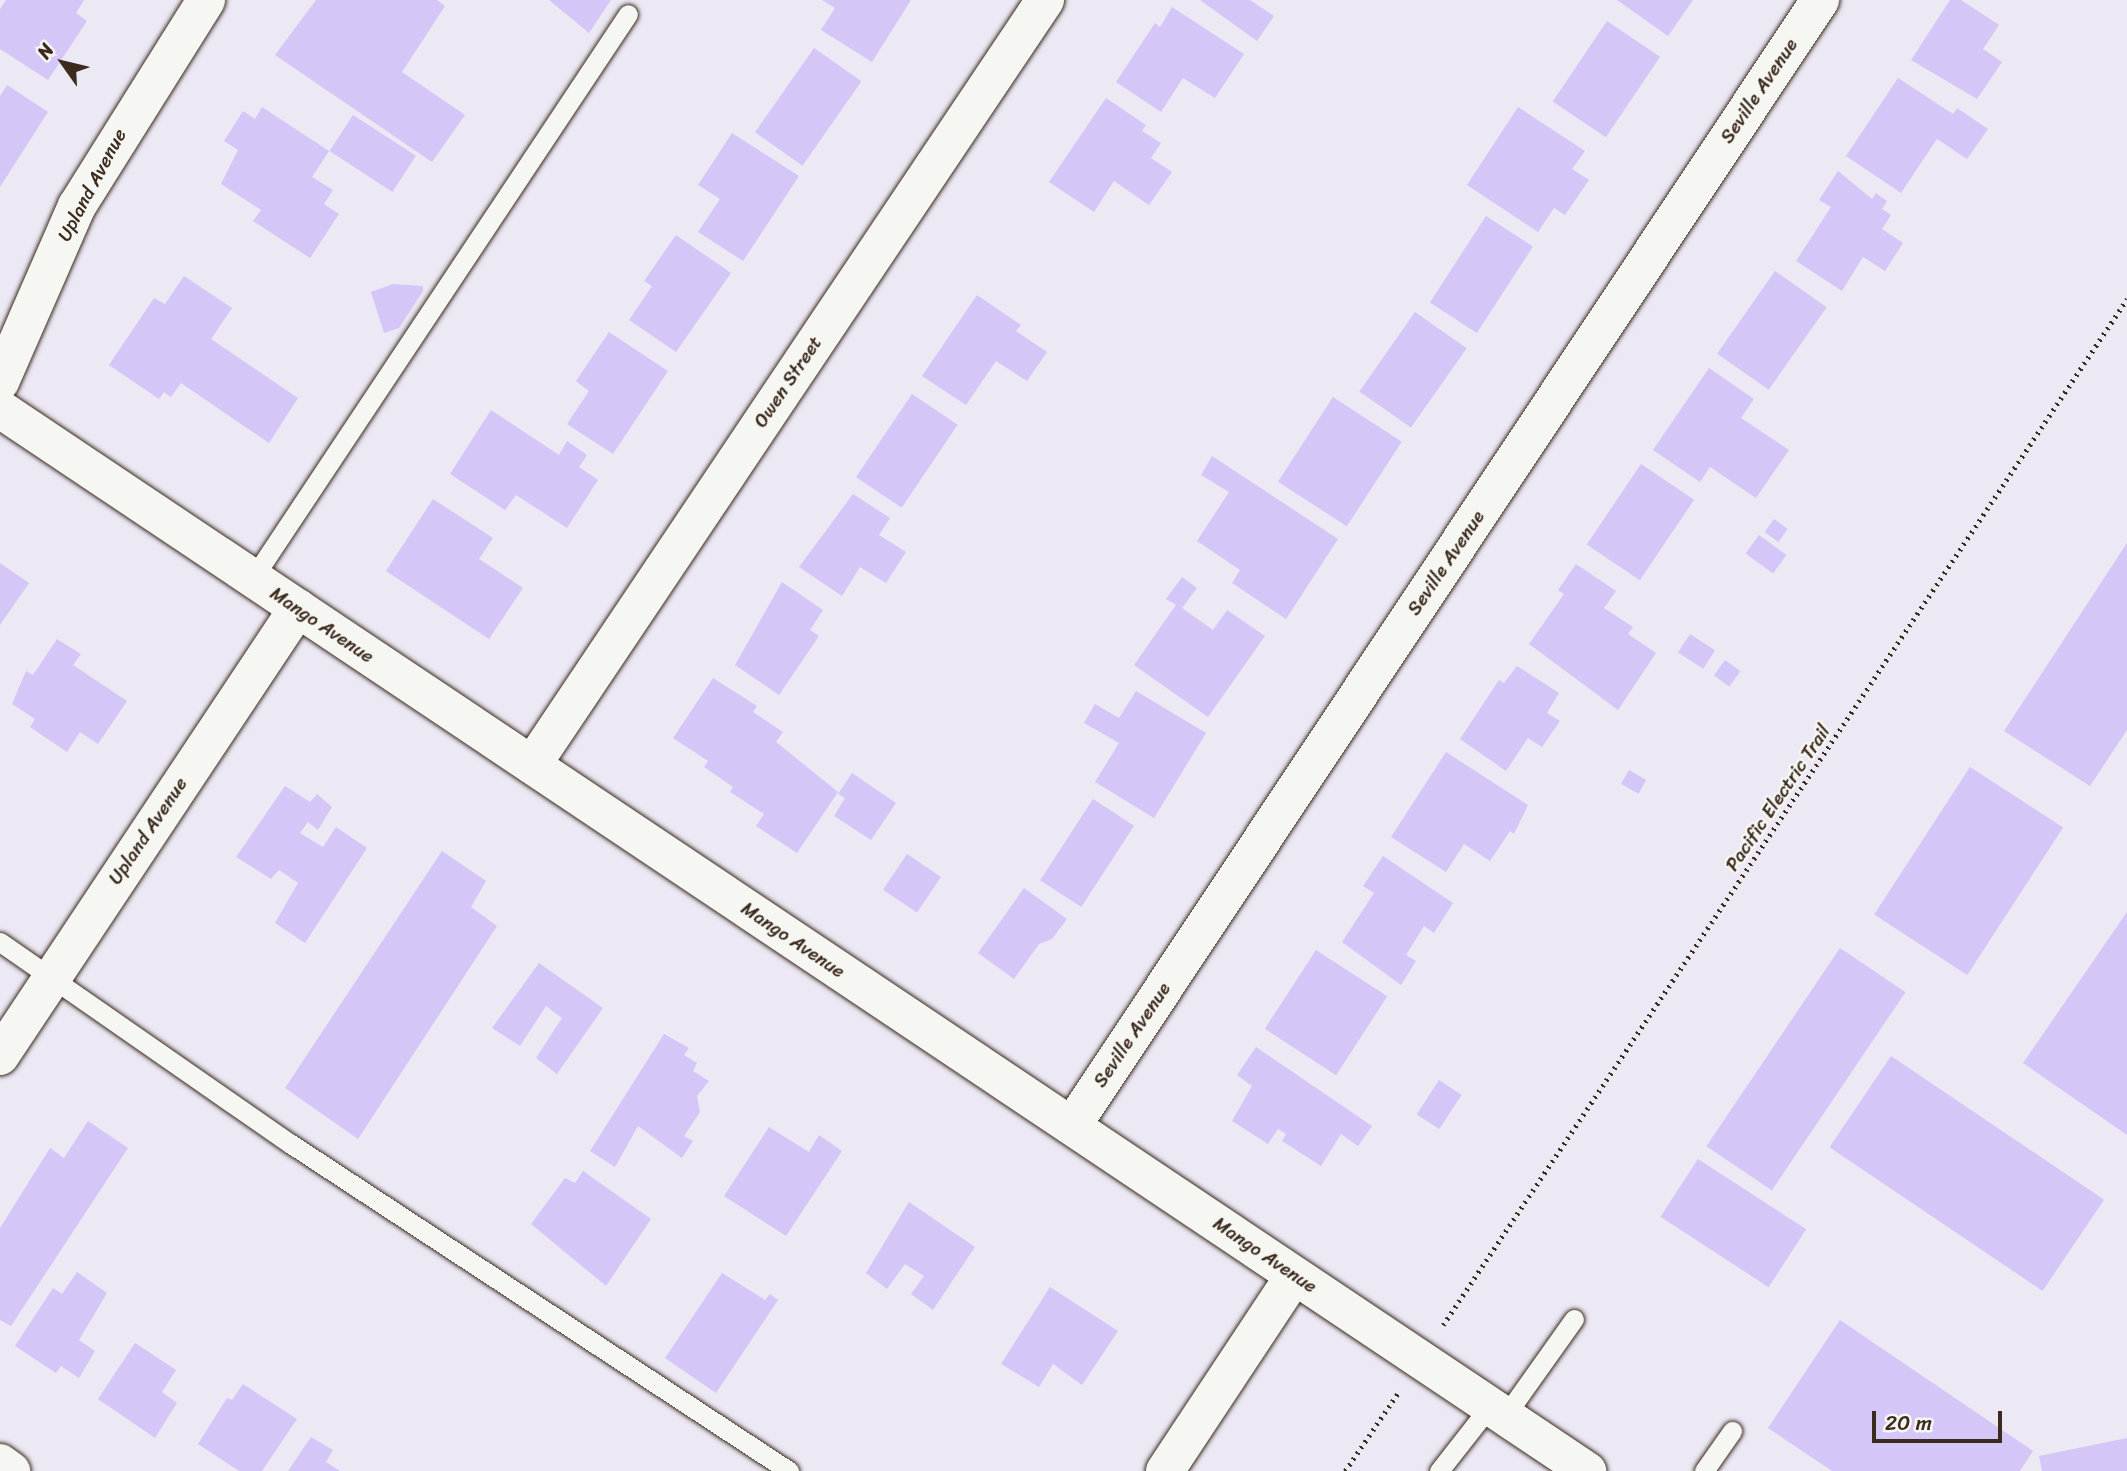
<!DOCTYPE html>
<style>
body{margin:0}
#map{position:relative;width:2127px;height:1471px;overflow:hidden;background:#ece8f4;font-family:Sriracha,sans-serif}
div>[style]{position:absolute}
.building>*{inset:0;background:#d5c6f8;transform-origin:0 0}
.path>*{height:4.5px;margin-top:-2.25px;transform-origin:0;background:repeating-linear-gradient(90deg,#3b2a1e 0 2px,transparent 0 7px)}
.roads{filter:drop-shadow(0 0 2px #3b2a1e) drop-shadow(0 0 2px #3b2a1e)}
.lane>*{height:19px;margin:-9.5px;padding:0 9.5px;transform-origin:9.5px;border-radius:9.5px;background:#f6f6f2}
.street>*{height:38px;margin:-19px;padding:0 19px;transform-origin:19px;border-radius:19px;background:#f6f6f2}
.secondary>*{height:38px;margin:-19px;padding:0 19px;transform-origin:19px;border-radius:19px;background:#f6f6f2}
span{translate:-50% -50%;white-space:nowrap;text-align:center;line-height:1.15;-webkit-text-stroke:5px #f6f6f2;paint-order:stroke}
.street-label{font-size:19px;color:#3b2a1e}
.north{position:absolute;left:28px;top:28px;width:70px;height:70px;-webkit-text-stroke:5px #f6f6f2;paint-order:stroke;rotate:304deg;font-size:19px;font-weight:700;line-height:28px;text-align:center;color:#3b2a1e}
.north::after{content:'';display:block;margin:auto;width:24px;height:32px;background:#3b2a1e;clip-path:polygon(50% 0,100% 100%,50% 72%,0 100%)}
.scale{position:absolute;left:1872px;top:1411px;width:130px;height:32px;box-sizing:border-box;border:4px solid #3b2a1e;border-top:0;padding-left:9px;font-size:21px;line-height:24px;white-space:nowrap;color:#3b2a1e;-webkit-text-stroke:5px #f6f6f2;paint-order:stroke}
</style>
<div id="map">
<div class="building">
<div style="clip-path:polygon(6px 0,84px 0,76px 13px,87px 21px,48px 80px,0 49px,0 9px)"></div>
<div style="clip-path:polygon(316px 0,437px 0,445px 6px,402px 72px,465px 115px,432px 162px,275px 55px)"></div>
<div style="clip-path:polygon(549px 0,611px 0,589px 33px)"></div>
<div style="clip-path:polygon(822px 0,911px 0,872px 62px,821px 30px,835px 8px)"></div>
<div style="clip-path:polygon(1200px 0,1250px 0,1274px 16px,1257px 41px)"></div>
<div style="clip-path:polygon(1617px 0,1693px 0,1668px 36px)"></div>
<div style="clip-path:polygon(1950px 0,1961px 0,1999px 25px,1983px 49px,2002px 62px,1977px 99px,1911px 60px)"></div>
<div style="clip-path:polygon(1172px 7px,1244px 54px,1215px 98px,1183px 78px,1161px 112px,1116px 82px,1155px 23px,1160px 27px)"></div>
<div style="left:1607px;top:21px;width:64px;height:97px;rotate:34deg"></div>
<div style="left:814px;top:48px;width:58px;height:103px;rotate:35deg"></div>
<div style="clip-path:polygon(1898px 78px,1953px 114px,1957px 108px,1988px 129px,1967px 159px,1937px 139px,1901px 193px,1846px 156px)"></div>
<div style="clip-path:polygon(7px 85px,48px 112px,0 187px,0 96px)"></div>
<div style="clip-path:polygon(1106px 98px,1146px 125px,1142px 131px,1161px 143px,1151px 158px,1172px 172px,1149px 205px,1114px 181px,1094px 212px,1049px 182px)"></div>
<div style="clip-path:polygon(262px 107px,329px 151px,312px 177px,333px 190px,324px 204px,339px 214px,310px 258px,253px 221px,261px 210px,221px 184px,238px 150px,224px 141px,243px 111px,255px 119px)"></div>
<div style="clip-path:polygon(1518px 107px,1585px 151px,1572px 169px,1589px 180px,1565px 215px,1554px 208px,1538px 232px,1467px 185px)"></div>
<div style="left:353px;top:115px;width:75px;height:43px;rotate:33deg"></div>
<div style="clip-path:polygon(732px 133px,799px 176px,743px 261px,698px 232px,720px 199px,698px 185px)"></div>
<div style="clip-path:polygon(1838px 171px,1872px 199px,1876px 193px,1887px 201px,1882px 209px,1891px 215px,1882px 229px,1903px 243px,1885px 271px,1863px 257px,1842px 291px,1796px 261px,1831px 207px,1819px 200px)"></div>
<div style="left:1486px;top:216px;width:56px;height:103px;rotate:33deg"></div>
<div style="clip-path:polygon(676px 235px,731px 273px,676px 352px,629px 320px,652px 286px,644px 281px)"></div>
<div style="left:1775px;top:271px;width:63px;height:101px;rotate:35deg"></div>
<div style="clip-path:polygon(184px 276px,232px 308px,211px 339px,298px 398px,269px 443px,181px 383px,171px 397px,164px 392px,159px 399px,109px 365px,154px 298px,165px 304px)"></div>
<div style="clip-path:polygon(393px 284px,423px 286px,423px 291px,399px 328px,384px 333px,371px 292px)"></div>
<div style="clip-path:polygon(977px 295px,1021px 325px,1016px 331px,1047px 352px,1027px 381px,996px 361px,966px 405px,922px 376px)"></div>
<div style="left:1415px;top:312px;width:63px;height:97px;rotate:35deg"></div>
<div style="clip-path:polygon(609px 332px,668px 371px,613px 454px,567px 424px,589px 391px,576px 381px)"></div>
<div style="clip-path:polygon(1709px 368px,1754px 399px,1741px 418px,1789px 450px,1756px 498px,1710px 467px,1700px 482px,1653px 450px)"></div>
<div style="left:912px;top:394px;width:55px;height:100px;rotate:34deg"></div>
<div style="left:1333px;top:397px;width:82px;height:101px;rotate:33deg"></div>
<div style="clip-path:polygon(491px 410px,559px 455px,567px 441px,587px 455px,579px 467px,598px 480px,567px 528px,516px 495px,505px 510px,450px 474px)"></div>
<div style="clip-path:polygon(1212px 456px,1338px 539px,1286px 619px,1232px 583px,1240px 570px,1197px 541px,1229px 492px,1201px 475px)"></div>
<div style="left:1641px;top:464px;width:64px;height:97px;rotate:34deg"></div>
<div style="clip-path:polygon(853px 494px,890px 518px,879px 535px,906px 552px,886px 583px,860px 567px,842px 596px,799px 567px)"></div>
<div style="clip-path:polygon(433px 499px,493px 538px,479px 559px,523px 588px,489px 639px,386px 571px)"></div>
<div style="left:1774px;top:519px;width:17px;height:16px;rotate:36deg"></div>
<div style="left:1759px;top:535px;width:34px;height:23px;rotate:36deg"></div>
<div style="clip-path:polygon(2127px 543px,2127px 730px,2090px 786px,2004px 731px)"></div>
<div style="clip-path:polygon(0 563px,29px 583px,0 625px)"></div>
<div style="clip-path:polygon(1576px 564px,1616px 591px,1604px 608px,1633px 627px,1628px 634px,1656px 653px,1618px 710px,1529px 644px,1564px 594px,1558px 590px)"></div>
<div style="clip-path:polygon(1182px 577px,1197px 588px,1182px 608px,1213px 630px,1227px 610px,1265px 636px,1208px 717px,1134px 665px,1176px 605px,1166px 599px)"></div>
<div style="clip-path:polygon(782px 582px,823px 610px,810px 630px,819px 636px,779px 695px,735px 665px)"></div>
<div style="left:1690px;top:634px;width:30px;height:22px;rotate:33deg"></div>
<div style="clip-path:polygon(57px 639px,81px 654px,73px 665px,127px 701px,98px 744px,80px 732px,67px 752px,30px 727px,35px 719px,12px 704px,26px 671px,33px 675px)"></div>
<div style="left:1725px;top:660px;width:19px;height:19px;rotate:36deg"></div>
<div style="clip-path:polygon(1517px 666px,1559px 693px,1547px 713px,1560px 721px,1542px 747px,1528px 738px,1506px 771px,1460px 739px,1499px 680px,1504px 683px)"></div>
<div style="clip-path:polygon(713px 678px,757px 706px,753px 712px,783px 732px,776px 742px,838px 792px,797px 853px,756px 826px,764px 814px,730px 792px,733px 787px,704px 767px,708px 761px,673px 738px)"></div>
<div style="clip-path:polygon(1136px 691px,1206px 733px,1154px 818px,1095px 782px,1119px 743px,1084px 723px,1095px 704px,1119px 718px)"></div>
<div style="clip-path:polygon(1446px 752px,1528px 805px,1514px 834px,1510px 831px,1490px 861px,1464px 844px,1446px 872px,1391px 837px)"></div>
<div style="left:1970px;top:767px;width:111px;height:176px;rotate:33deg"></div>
<div style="left:1629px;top:770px;width:20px;height:16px;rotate:30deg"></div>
<div style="clip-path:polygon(852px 773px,896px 803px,871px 840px,834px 816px,845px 798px,838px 794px)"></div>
<div style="clip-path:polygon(285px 786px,310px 802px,317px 794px,332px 807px,318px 830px,308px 822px,300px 833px,323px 847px,336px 827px,367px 848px,305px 943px,275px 923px,298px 883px,279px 870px,271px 879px,236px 857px)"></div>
<div style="left:1093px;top:799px;width:49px;height:97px;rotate:33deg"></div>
<div style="clip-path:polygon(442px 851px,486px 881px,471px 907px,497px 926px,358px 1139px,285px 1088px)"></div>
<div style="left:907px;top:854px;width:41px;height:43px;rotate:34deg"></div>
<div style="clip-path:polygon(1383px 856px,1453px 903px,1434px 933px,1424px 926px,1406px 955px,1416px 961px,1401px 985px,1342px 942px,1374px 893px,1363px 886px)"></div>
<div style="clip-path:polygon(1024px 888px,1067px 919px,1052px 939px,1039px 944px,1014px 979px,978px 953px)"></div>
<div style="clip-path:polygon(2127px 912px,2127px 1135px,2023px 1063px)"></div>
<div style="left:1840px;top:948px;width:79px;height:239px;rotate:34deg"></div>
<div style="left:1316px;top:950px;width:85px;height:94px;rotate:33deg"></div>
<div style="clip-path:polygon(539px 963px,603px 1008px,557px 1074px,536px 1058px,562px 1018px,546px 1006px,520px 1046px,492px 1028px)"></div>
<div style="clip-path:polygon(664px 1034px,689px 1048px,684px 1055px,697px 1063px,693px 1071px,709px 1081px,697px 1096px,700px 1112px,684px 1136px,693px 1141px,682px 1158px,638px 1126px,615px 1167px,590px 1151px)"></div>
<div style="clip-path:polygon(1256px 1047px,1372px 1126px,1358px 1146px,1341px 1134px,1321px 1166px,1282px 1141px,1286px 1134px,1278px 1129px,1268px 1144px,1232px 1121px,1252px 1086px,1237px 1075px)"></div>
<div style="left:1891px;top:1056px;width:257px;height:110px;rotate:34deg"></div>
<div style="left:1439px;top:1080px;width:27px;height:41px;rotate:33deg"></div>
<div style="clip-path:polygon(88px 1121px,128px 1148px,11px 1326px,0 1320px,0 1228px,50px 1148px,64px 1158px)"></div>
<div style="clip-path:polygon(769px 1127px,809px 1152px,819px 1135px,842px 1151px,786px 1236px,724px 1196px)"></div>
<div style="left:1698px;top:1159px;width:129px;height:69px;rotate:33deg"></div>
<div style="clip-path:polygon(583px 1171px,651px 1219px,606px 1286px,531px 1224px,565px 1178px,575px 1183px)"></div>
<div style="clip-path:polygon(909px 1202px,975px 1247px,933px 1310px,911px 1294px,924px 1276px,905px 1264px,887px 1289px,866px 1273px)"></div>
<div style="clip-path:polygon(77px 1272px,107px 1293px,79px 1340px,95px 1351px,79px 1378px,61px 1366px,56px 1373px,15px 1346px,53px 1288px,62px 1294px)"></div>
<div style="clip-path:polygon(722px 1273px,765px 1300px,770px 1294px,778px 1300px,716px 1393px,665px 1358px)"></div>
<div style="clip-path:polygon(1050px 1287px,1118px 1331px,1082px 1385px,1053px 1364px,1039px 1387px,1001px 1364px)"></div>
<div style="clip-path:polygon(1840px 1320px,2033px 1451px,2020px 1471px,1832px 1471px,1768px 1428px)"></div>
<div style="clip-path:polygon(135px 1343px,176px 1370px,162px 1392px,177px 1403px,155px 1438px,98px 1399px)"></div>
<div style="clip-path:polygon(243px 1384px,297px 1419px,262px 1471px,239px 1471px,198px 1444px,227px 1398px,232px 1400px)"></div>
<div style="clip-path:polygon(311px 1437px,333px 1450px,326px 1462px,340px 1471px,288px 1471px)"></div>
<div style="clip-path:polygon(2127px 1438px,2127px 1471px,2042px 1471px,2039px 1456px)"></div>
</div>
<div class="path">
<div style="left:1443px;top:1325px;width:1233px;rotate:-56.31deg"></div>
<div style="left:1345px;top:1471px;width:94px;rotate:-55.8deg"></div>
</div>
<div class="roads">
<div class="lane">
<div style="left:253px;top:578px;width:677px;rotate:-56.38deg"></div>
<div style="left:0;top:942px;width:354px;rotate:34.8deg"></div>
<div style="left:291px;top:1144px;width:596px;rotate:33.29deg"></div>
<div style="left:1505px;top:1416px;width:119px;rotate:-54.6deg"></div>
<div style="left:1439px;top:1471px;width:83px;rotate:-51.9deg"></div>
<div style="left:1704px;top:1471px;width:49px;rotate:-55deg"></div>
</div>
<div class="street">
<div style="left:0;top:382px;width:192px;rotate:-66.4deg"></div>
<div style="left:77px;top:206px;width:243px;rotate:-57.9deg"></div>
<div style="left:532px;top:765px;width:921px;rotate:-56.15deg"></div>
<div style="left:0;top:1056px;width:538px;rotate:-56.37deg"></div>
<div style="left:1072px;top:1126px;width:1352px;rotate:-56.4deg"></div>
<div style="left:0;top:1463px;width:14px;rotate:36deg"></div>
<div style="left:1165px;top:1471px;width:234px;rotate:-56.5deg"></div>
</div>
<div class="secondary">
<div style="left:0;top:409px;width:1910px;rotate:33.79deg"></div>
</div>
</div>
<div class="street-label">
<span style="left:1759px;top:91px;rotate:-56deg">Seville Avenue</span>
<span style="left:92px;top:185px;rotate:-62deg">Upland Avenue</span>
<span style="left:788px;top:382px;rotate:-56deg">Owen Street</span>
<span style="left:1446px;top:563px;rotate:-56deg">Seville Avenue</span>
<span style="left:322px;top:625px;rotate:34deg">Mango Avenue</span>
<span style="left:1778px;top:798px;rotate:-56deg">Pacific Electric Trail</span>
<span style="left:148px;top:831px;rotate:-56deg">Upland Avenue</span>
<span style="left:793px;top:940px;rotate:34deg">Mango Avenue</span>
<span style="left:1132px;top:1035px;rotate:-56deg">Seville Avenue</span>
<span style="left:1265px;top:1255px;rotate:34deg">Mango Avenue</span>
</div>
<div class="north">N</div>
<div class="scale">20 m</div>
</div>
